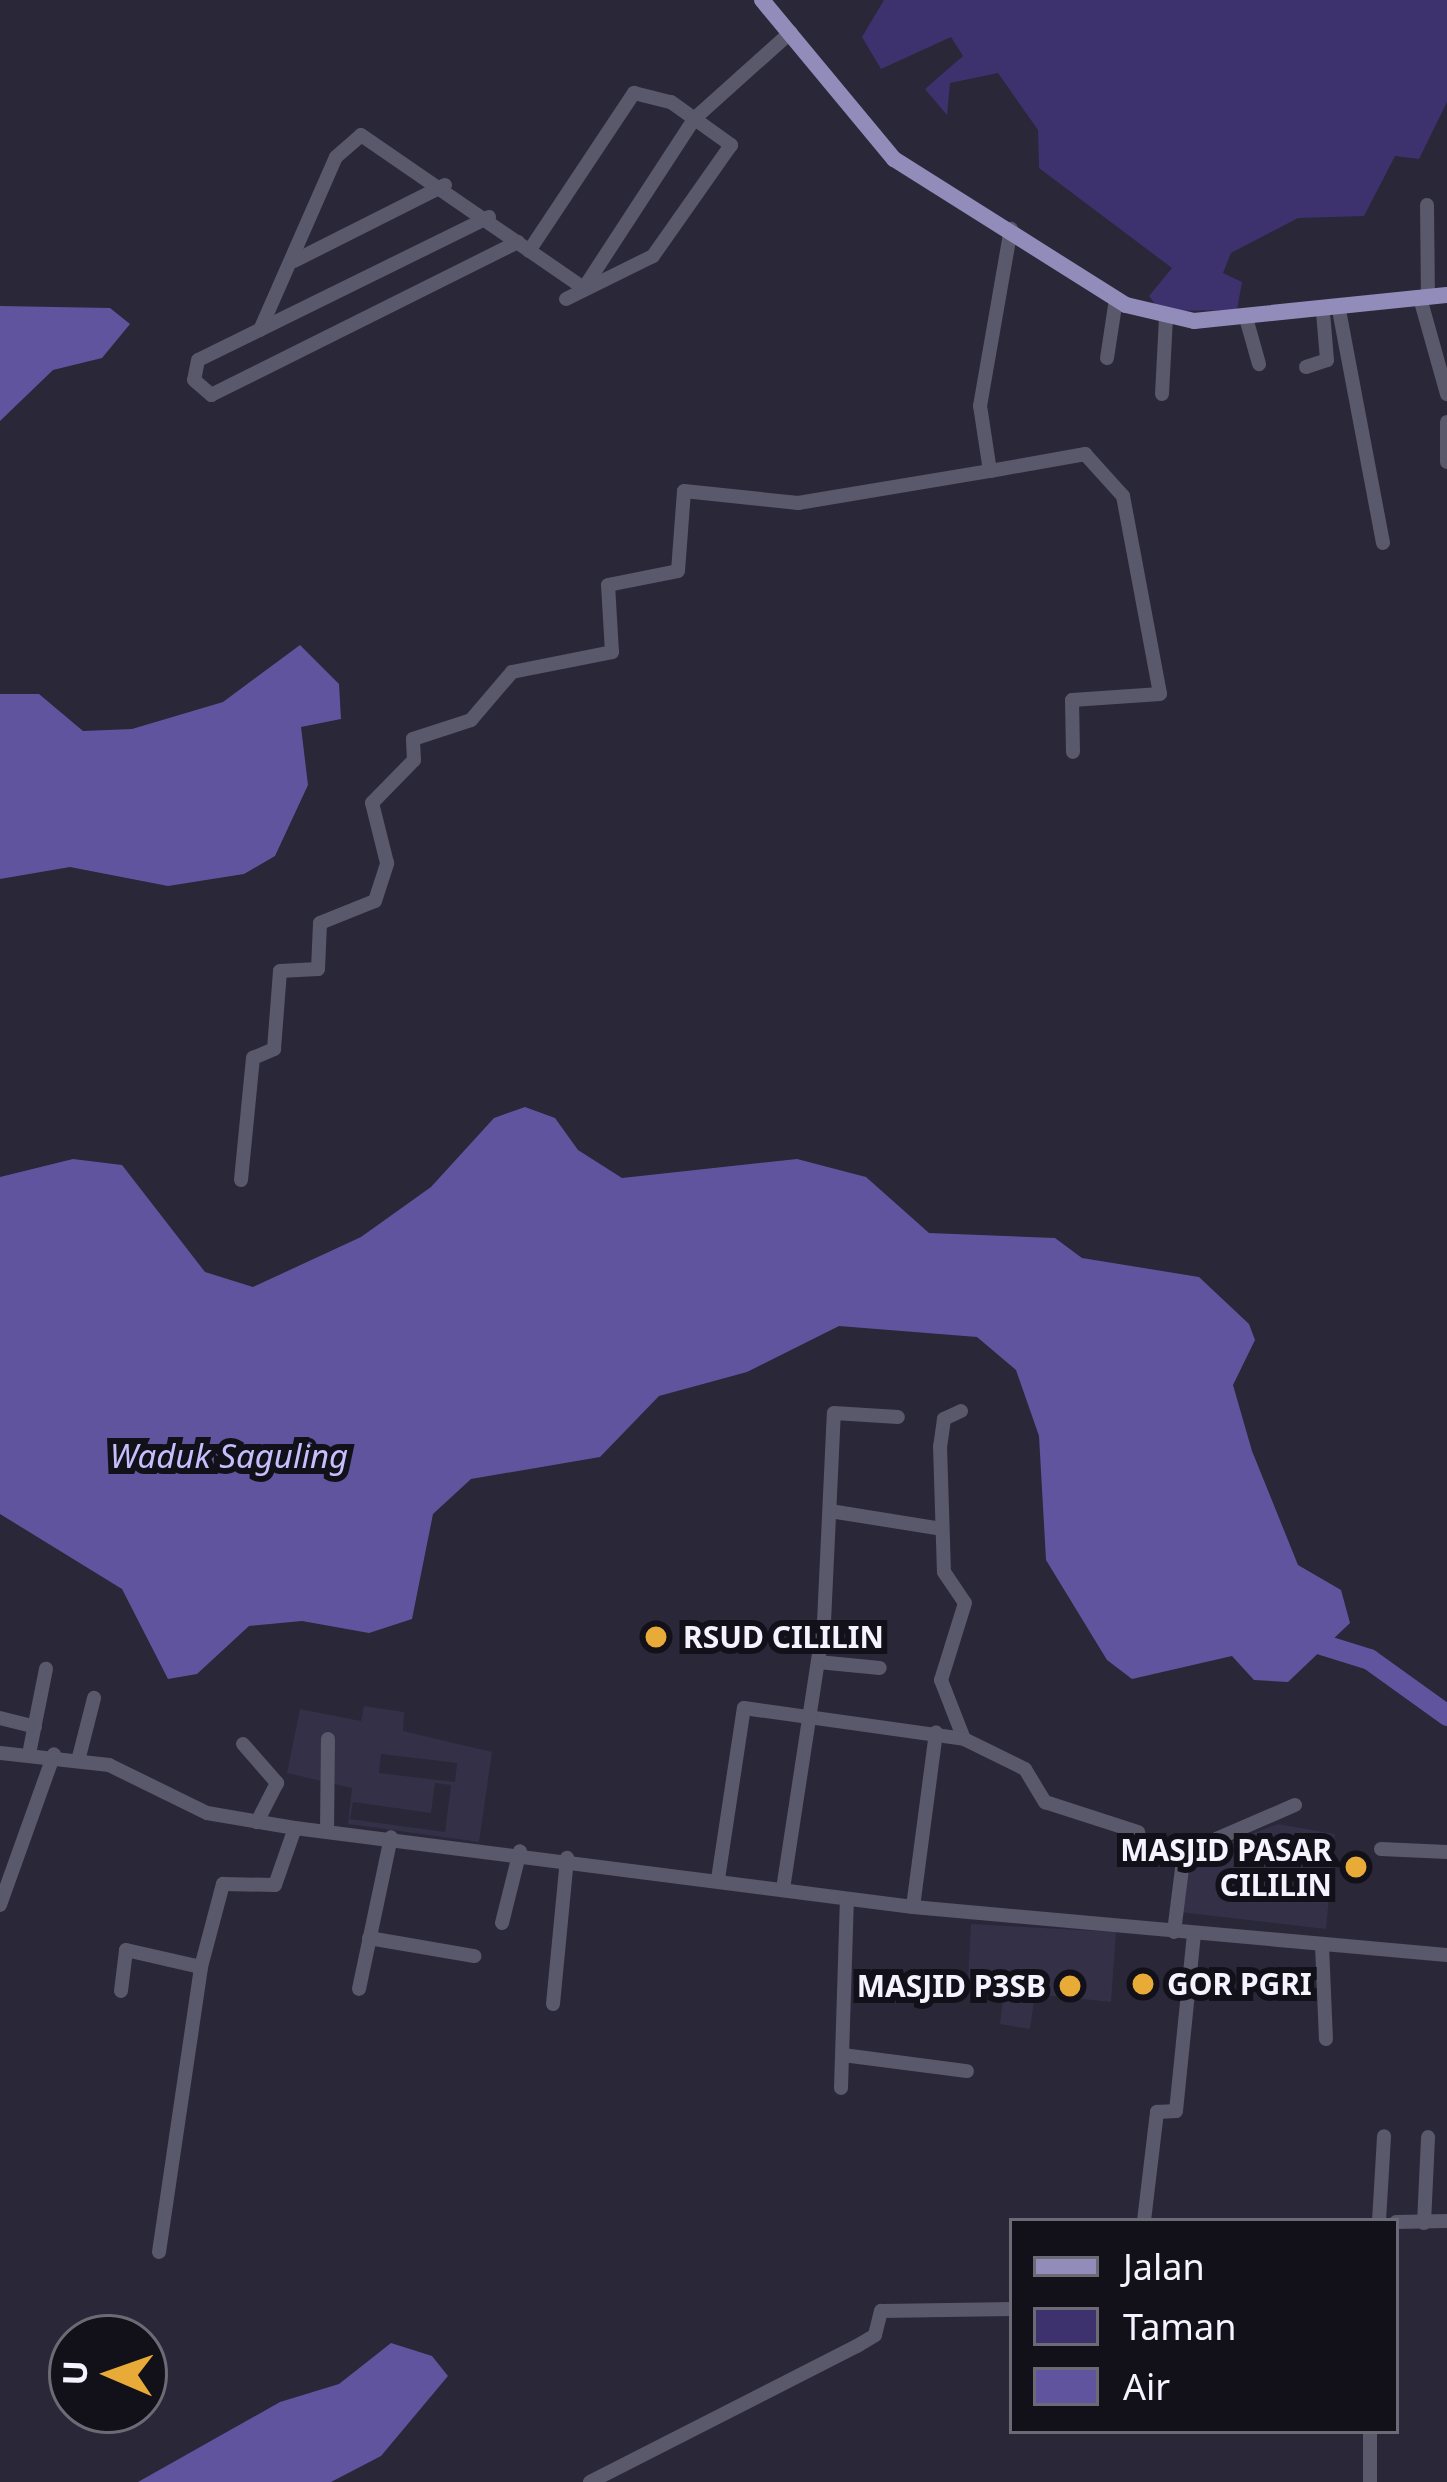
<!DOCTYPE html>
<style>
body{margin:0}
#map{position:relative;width:1447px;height:2482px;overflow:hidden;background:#292738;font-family:"Noto Sans",sans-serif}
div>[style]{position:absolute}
.built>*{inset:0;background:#333047}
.green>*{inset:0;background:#3e326e}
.water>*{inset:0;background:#61549e}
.river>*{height:21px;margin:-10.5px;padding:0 10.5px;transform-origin:10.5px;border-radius:10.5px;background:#61549e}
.minor>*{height:14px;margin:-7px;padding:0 7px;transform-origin:7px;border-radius:7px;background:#5a586b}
.major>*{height:16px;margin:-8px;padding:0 8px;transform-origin:8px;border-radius:8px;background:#928cbb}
.dots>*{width:33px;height:33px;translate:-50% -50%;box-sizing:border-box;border:6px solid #121119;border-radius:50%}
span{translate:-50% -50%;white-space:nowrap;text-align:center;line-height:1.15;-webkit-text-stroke:12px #121119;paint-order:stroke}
.poi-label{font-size:30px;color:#f4f3ff;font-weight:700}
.left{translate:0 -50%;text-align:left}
.right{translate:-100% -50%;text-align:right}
.water-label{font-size:33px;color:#c6bffe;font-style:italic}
.legend{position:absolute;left:1009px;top:2218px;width:390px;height:216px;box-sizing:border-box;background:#121119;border:3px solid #6c6b75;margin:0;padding:15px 21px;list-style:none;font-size:36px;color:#f4f3ff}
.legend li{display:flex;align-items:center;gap:24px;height:60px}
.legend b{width:60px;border:3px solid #6c6b75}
.north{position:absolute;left:48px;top:2314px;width:120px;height:120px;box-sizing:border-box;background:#121119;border:3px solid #6c6b75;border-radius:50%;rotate:272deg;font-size:33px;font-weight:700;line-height:48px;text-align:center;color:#f4f3ff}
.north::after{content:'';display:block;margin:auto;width:42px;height:54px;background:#e8ab37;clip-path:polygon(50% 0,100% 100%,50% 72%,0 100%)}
</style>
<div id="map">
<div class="built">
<div style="clip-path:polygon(evenodd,364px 1706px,404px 1712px,403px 1731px,492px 1752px,479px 1842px,348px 1824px,352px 1788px,287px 1773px,300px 1709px,361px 1721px,364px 1706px,381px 1754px,457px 1763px,455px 1782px,379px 1773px,381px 1754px,364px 1706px,435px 1783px,451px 1785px,445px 1832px,350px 1819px,353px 1802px,431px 1813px,435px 1783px)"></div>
<div style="clip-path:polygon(1278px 1824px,1335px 1834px,1326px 1929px,1180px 1912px,1182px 1872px,1198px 1854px)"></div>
<div style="clip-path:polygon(971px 1924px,1116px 1932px,1111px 2002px,1035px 1994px,1030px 2029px,1000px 2024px,1005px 1983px,968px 1979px)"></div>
</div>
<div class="green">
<div style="clip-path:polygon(884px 0,1447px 0,1447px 102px,1419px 159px,1395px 156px,1364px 216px,1298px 218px,1231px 253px,1223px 273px,1242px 282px,1237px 310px,1160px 311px,1149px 296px,1172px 268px,1039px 168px,1038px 130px,998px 73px,950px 83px,947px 115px,925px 89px,963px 56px,951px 37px,881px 69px,862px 37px)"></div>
</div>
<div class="water">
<div style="clip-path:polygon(0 306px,110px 308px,130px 324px,102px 358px,53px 370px,0 421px)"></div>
<div style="clip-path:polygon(300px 645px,339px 684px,341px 719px,301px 727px,308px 785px,275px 856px,244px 874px,168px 886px,70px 867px,0 879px,0 694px,39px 694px,83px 731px,132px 729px,223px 702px)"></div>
<div style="clip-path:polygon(525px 1107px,555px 1118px,578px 1150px,622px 1178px,797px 1159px,866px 1177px,929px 1233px,1055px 1238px,1082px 1258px,1199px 1277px,1249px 1324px,1255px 1340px,1233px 1385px,1252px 1451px,1298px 1565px,1341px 1590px,1350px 1623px,1288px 1682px,1254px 1680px,1232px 1656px,1132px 1679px,1107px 1660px,1046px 1560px,1039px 1436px,1016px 1370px,977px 1337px,839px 1326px,747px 1372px,659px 1396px,600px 1457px,471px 1479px,433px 1514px,412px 1619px,369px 1633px,302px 1621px,249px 1626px,197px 1674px,168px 1679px,122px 1589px,0 1514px,0 1177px,73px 1159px,122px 1165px,205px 1272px,253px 1287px,361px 1237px,431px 1187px,494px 1118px)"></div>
<div style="clip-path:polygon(391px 2343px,432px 2356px,448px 2376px,381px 2456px,331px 2482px,138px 2482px,280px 2402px,339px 2384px)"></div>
</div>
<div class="river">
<div style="left:1308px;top:1640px;width:64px;rotate:17.3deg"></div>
<div style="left:1369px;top:1659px;width:96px;rotate:35.7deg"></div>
</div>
<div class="minor">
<div style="left:1427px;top:205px;width:91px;rotate:89.4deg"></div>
<div style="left:489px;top:217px;width:324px;rotate:153.8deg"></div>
<div style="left:198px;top:360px;width:20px;rotate:101deg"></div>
<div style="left:194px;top:380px;width:23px;rotate:41deg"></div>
<div style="left:211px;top:395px;width:343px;rotate:-26.5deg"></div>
<div style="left:529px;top:251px;width:190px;rotate:-56.4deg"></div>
<div style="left:634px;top:93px;width:38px;rotate:14deg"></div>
<div style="left:671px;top:102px;width:74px;rotate:35.6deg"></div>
<div style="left:731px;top:145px;width:136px;rotate:125.1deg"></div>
<div style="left:653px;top:256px;width:97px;rotate:153.7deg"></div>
<div style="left:294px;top:261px;width:169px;rotate:-26.7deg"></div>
<div style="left:1420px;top:298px;width:100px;rotate:74.3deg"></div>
<div style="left:1339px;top:310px;width:237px;rotate:79.3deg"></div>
<div style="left:1246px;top:318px;width:48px;rotate:74.2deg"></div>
<div style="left:260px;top:330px;width:189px;rotate:-66.3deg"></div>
<div style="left:336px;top:157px;width:33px;rotate:-41deg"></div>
<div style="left:361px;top:135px;width:270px;rotate:34.5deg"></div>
<div style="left:584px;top:288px;width:202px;rotate:-56.9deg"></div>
<div style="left:694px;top:119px;width:130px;rotate:-41.9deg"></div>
<div style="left:1107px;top:358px;width:60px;rotate:-81.3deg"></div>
<div style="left:1306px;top:367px;width:22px;rotate:-18deg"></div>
<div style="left:1327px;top:360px;width:48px;rotate:-94.8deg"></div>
<div style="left:1162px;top:394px;width:77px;rotate:-87deg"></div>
<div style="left:1447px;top:422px;width:40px;rotate:90deg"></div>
<div style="left:990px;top:471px;width:97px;rotate:-10.1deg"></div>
<div style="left:1085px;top:454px;width:57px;rotate:47.9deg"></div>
<div style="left:1123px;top:496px;width:201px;rotate:79.4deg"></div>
<div style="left:1160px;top:694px;width:88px;rotate:176.1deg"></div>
<div style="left:1072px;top:700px;width:52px;rotate:88.9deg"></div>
<div style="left:241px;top:1180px;width:123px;rotate:-84.4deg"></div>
<div style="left:253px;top:1058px;width:23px;rotate:-23deg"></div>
<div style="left:274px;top:1049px;width:78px;rotate:-85.6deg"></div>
<div style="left:280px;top:971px;width:38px;rotate:-3deg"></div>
<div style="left:318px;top:969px;width:46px;rotate:-87.5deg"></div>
<div style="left:320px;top:923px;width:59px;rotate:-21.8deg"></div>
<div style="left:375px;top:901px;width:40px;rotate:-72deg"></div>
<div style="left:387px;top:863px;width:62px;rotate:-104deg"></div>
<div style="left:372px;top:803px;width:60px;rotate:-45.7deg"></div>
<div style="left:414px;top:760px;width:21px;rotate:-93deg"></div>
<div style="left:413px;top:739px;width:61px;rotate:-18.1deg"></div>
<div style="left:471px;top:720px;width:63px;rotate:-49.5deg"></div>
<div style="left:512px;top:672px;width:102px;rotate:-11.3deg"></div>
<div style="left:612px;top:652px;width:67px;rotate:-93.4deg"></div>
<div style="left:608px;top:585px;width:71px;rotate:-11.3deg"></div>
<div style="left:678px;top:571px;width:80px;rotate:-85.7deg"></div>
<div style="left:684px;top:491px;width:115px;rotate:6deg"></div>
<div style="left:798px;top:503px;width:195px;rotate:-9.5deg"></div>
<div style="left:990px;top:471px;width:66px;rotate:-98.7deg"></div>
<div style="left:980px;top:406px;width:180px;rotate:-80.1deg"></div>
<div style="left:961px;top:1411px;width:19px;rotate:155deg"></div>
<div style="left:944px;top:1419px;width:27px;rotate:98deg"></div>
<div style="left:940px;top:1446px;width:126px;rotate:88.2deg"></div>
<div style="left:944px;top:1572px;width:37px;rotate:56deg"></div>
<div style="left:965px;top:1603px;width:81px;rotate:107.3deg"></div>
<div style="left:941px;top:1680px;width:63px;rotate:68.7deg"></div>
<div style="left:830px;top:1511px;width:113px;rotate:9.1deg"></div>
<div style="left:818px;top:1662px;width:62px;rotate:5.5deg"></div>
<div style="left:0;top:1718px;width:36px;rotate:14deg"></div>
<div style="left:243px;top:1744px;width:52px;rotate:48.9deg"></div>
<div style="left:277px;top:1783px;width:44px;rotate:117.1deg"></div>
<div style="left:0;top:1753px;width:110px;rotate:6.3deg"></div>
<div style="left:109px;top:1765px;width:109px;rotate:26.1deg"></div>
<div style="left:207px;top:1813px;width:89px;rotate:9.7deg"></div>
<div style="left:295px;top:1828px;width:623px;rotate:7.28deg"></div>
<div style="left:913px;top:1907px;width:536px;rotate:5.14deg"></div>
<div style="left:29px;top:1754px;width:87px;rotate:-78.7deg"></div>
<div style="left:79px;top:1757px;width:61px;rotate:-75.7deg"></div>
<div style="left:327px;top:1831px;width:92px;rotate:-89.4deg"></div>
<div style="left:1381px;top:1849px;width:66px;rotate:2.6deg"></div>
<div style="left:718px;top:1879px;width:173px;rotate:-81.4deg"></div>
<div style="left:744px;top:1708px;width:222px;rotate:8deg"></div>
<div style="left:964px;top:1739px;width:68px;rotate:26.2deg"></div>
<div style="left:1025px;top:1769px;width:39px;rotate:59deg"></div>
<div style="left:1045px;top:1802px;width:98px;rotate:17.9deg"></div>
<div style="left:783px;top:1889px;width:270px;rotate:-81.3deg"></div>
<div style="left:824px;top:1622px;width:209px;rotate:-87.3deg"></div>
<div style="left:834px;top:1413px;width:64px;rotate:3.6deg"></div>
<div style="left:0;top:1905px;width:160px;rotate:-70.3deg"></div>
<div style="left:913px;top:1907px;width:176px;rotate:-82.5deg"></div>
<div style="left:502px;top:1923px;width:74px;rotate:-76deg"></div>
<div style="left:1174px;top:1932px;width:80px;rotate:-82.8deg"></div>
<div style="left:1184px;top:1853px;width:121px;rotate:-23.4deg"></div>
<div style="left:369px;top:1938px;width:107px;rotate:9.7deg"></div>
<div style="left:1322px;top:1945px;width:94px;rotate:87.6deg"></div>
<div style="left:359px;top:1989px;width:155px;rotate:-78.1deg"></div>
<div style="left:121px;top:1991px;width:41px;rotate:-83deg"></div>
<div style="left:126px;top:1950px;width:77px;rotate:12.8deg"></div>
<div style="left:201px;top:1967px;width:86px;rotate:-75.2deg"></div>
<div style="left:223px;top:1884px;width:52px;rotate:1.1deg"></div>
<div style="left:275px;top:1885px;width:60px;rotate:-70.7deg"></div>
<div style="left:553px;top:2004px;width:147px;rotate:-84.5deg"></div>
<div style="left:843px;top:2055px;width:125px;rotate:7.4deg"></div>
<div style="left:841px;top:2088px;width:189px;rotate:-88.2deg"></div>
<div style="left:1144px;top:2221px;width:110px;rotate:-83.2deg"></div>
<div style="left:1157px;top:2112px;width:19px;rotate:-3deg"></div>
<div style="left:1176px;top:2111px;width:178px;rotate:-84.2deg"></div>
<div style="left:1379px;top:2221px;width:85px;rotate:-86.6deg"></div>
<div style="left:1396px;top:2222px;width:51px;rotate:-1.1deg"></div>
<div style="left:1424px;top:2223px;width:86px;rotate:-87.3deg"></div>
<div style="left:159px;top:2252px;width:288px;rotate:-81.6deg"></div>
<div style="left:590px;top:2482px;width:300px;rotate:-27deg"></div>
<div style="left:857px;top:2346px;width:21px;rotate:-31deg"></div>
<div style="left:875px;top:2335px;width:25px;rotate:-76deg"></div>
<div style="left:881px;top:2311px;width:131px;rotate:-0.9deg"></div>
<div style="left:1370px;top:2482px;width:51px;rotate:-90deg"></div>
</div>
<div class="major">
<div style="left:762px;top:0;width:207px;rotate:50.3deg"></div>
<div style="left:894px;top:159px;width:274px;rotate:32.2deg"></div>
<div style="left:1126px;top:305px;width:70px;rotate:13.2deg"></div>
<div style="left:1194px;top:321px;width:254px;rotate:-5.9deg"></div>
</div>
<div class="dots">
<div style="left:656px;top:1637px;background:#e8ab37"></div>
<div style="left:1356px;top:1867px;background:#e8ab37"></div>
<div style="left:1143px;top:1984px;background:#e8ab37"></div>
<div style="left:1070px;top:1986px;background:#e8ab37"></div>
</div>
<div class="poi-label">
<span class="left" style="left:683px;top:1637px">RSUD CILILIN</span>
<span class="right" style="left:1332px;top:1867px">MASJID PASAR<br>CILILIN</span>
<span class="left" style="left:1167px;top:1984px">GOR PGRI</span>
<span class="right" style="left:1046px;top:1986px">MASJID P3SB</span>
</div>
<div class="water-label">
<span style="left:229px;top:1456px">Waduk Saguling</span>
</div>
<ul class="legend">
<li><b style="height:15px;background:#928cbb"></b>Jalan</li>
<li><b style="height:33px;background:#3e326e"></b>Taman</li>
<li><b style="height:33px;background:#61549e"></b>Air</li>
</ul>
<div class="north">U</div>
</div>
